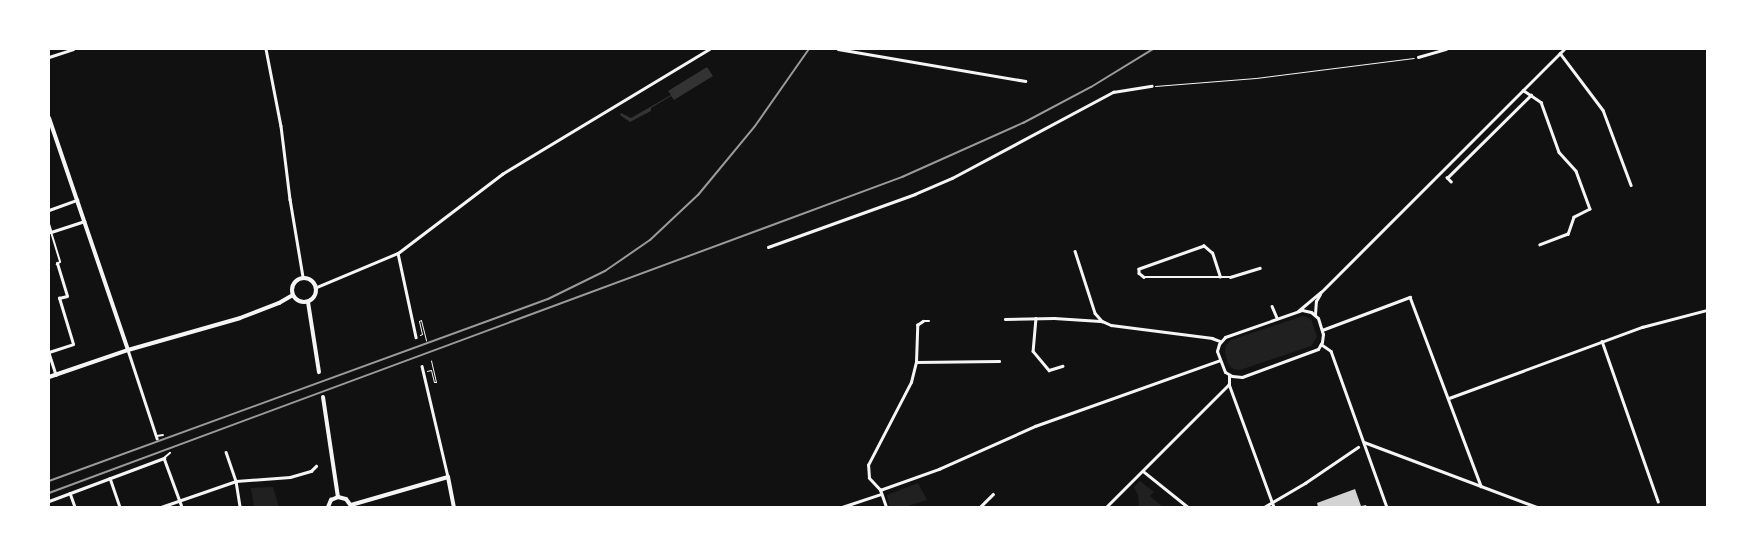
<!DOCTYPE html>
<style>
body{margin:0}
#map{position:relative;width:1756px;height:556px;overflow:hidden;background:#111;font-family:Overpass,sans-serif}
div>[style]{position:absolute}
.green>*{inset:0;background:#202020}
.water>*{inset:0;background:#333}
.building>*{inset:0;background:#d3d3d3}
.path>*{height:1px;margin:-0.5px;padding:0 0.5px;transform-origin:0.5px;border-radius:0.5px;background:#f5f5f5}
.pedestrian>*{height:2px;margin:-1px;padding:0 1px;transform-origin:1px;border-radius:1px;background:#f5f5f5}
.minor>*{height:2.5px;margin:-1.25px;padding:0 1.25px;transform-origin:1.25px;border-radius:1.25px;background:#f5f5f5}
.tertiary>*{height:3px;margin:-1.5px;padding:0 1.5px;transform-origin:1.5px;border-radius:1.5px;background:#f5f5f5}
.secondary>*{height:4px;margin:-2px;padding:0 2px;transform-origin:2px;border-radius:2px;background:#f5f5f5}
.secondary>.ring{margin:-2px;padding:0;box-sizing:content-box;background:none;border:4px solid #f5f5f5;border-radius:50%}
.rail>*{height:2px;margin:-1px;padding:0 1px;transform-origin:1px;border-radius:1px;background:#9a9a9a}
span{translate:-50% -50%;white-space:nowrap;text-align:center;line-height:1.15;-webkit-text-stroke:5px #fff;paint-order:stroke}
.frame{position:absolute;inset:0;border:50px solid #fff;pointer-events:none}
</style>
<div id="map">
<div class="green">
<div style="clip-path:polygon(1303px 316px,1311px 319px,1317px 337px,1311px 346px,1240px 370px,1233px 369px,1228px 364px,1225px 352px,1226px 345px,1231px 340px)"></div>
<div style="clip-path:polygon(1140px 481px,1154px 492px,1150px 496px,1163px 507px,1139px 506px,1138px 495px,1134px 487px)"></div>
<div style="clip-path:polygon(918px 483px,927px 500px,905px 507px,890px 507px,887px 495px)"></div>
<div style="clip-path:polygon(273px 487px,279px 507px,254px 507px,251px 488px)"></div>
</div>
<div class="water">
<div style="clip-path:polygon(707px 67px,713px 76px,674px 100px,671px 96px,651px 108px,651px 111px,630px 122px,620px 115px,621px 113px,631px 118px,671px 95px,668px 91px)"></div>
</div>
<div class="building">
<div style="clip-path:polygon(1355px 489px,1361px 506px,1366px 505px,1367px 507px,1318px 507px,1317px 503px)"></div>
</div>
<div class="path">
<div style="left:1155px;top:86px;width:101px;rotate:-4.5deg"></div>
<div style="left:1256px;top:78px;width:159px;rotate:-7.2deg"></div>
<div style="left:420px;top:335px;width:2px;rotate:-27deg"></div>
<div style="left:422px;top:334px;width:13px;rotate:-103deg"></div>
<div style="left:419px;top:321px;width:2px;rotate:-27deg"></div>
<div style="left:421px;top:320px;width:21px;rotate:76deg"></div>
<div style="left:427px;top:371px;width:4px;rotate:-14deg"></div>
<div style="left:431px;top:370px;width:12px;rotate:76deg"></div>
<div style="left:434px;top:382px;width:2px"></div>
<div style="left:436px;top:382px;width:22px;rotate:-103deg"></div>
</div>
<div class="pedestrian">
<div style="left:51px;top:232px;width:31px;rotate:73deg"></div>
<div style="left:60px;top:262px;width:4px;rotate:146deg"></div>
<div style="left:157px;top:436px;width:6px;rotate:-9deg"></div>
<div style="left:164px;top:458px;width:8px;rotate:-40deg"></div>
</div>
<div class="minor">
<div style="left:266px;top:49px;width:78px;rotate:79deg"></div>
<div style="left:281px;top:126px;width:74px;rotate:83deg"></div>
<div style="left:290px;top:199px;width:79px;rotate:80.5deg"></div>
<div style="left:838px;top:49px;width:190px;rotate:9.7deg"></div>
<div style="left:1560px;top:53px;width:71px;rotate:53deg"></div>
<div style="left:1603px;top:110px;width:80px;rotate:69.5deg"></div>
<div style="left:49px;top:57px;width:25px;rotate:-18deg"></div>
<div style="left:1418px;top:57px;width:29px;rotate:-16deg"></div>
<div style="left:1523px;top:90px;width:22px;rotate:34deg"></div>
<div style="left:1541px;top:102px;width:53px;rotate:70.2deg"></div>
<div style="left:1559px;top:152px;width:25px;rotate:48deg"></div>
<div style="left:1576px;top:171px;width:40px;rotate:69.8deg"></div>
<div style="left:1590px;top:209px;width:18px;rotate:153deg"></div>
<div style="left:1574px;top:217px;width:18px;rotate:109deg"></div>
<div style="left:1568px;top:234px;width:30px;rotate:159deg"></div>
<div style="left:1451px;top:182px;width:6px;rotate:-135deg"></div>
<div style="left:1447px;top:178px;width:118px;rotate:-44.7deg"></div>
<div style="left:49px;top:210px;width:30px;rotate:-20deg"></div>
<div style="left:49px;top:225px;width:7px;rotate:74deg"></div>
<div style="left:51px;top:232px;width:35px;rotate:-18deg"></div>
<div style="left:768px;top:247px;width:156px;rotate:-19.8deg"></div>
<div style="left:915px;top:194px;width:40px;rotate:-23.4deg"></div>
<div style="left:952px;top:178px;width:183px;rotate:-28.1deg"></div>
<div style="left:1113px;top:92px;width:39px;rotate:-9deg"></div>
<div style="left:1075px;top:251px;width:65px;rotate:72.1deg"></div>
<div style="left:1095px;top:313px;width:11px;rotate:49deg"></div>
<div style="left:1102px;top:321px;width:10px;rotate:24deg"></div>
<div style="left:1111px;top:325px;width:102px;rotate:7.3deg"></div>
<div style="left:1212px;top:338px;width:9px;rotate:21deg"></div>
<div style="left:398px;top:253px;width:86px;rotate:77.9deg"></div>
<div style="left:1220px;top:277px;width:25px;rotate:-108deg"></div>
<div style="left:1212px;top:253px;width:11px;rotate:-139deg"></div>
<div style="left:1204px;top:246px;width:69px;rotate:160.5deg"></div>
<div style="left:1139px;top:269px;width:4px;rotate:90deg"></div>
<div style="left:1139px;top:273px;width:6px;rotate:39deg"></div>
<div style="left:1144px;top:277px;width:86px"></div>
<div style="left:1230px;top:277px;width:31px;rotate:-17deg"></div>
<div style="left:317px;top:287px;width:88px;rotate:-22.8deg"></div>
<div style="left:398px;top:253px;width:131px;rotate:-37.2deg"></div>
<div style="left:502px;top:174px;width:242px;rotate:-31.1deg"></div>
<div style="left:1272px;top:306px;width:13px;rotate:67deg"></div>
<div style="left:1036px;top:318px;width:33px;rotate:95deg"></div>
<div style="left:1033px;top:351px;width:25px;rotate:50deg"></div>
<div style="left:1049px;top:370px;width:14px;rotate:-17deg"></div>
<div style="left:1005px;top:319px;width:49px;rotate:-1.2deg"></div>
<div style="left:1054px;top:318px;width:46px;rotate:3.7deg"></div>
<div style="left:1322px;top:330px;width:94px;rotate:-20.6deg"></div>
<div style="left:1410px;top:297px;width:202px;rotate:69.4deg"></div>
<div style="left:1602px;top:341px;width:170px;rotate:70.7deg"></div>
<div style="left:1321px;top:344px;width:12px;rotate:35deg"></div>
<div style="left:1331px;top:351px;width:166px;rotate:70.3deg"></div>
<div style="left:128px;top:350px;width:93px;rotate:71.8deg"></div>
<div style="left:49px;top:352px;width:25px;rotate:-18deg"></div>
<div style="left:73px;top:344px;width:48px;rotate:-106.9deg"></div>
<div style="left:59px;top:298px;width:8px;rotate:-14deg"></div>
<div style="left:67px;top:296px;width:34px;rotate:-107deg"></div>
<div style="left:49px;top:353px;width:23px;rotate:72deg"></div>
<div style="left:916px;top:362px;width:83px;rotate:-0.7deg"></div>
<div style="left:422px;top:366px;width:114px;rotate:76.8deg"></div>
<div style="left:1229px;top:384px;width:131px;rotate:69.9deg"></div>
<div style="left:1449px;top:398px;width:206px;rotate:-20.2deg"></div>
<div style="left:1642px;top:327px;width:67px;rotate:-14.7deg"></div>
<div style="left:1364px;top:442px;width:185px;rotate:20.6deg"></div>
<div style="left:226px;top:452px;width:31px;rotate:71deg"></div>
<div style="left:236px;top:481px;width:26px;rotate:81deg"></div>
<div style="left:1143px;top:471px;width:58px;rotate:38.7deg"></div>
<div style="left:110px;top:478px;width:31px;rotate:71deg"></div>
<div style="left:880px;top:490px;width:63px;rotate:-19.6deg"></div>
<div style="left:939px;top:469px;width:105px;rotate:-24.1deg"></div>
<div style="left:1035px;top:426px;width:196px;rotate:-19.6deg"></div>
<div style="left:70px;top:493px;width:15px;rotate:70deg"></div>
<div style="left:49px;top:501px;width:123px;rotate:-20.5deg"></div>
<div style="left:164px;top:458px;width:52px;rotate:69.8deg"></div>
<div style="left:161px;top:507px;width:79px;rotate:-19.1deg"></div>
<div style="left:236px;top:481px;width:54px;rotate:-4.2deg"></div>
<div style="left:290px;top:477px;width:22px;rotate:-16deg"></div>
<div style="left:311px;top:471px;width:7px;rotate:-45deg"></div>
<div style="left:842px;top:507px;width:41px;rotate:-18.4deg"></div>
<div style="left:886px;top:507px;width:18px;rotate:-109deg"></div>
<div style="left:880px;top:490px;width:16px;rotate:-133deg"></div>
<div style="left:869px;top:478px;width:13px;rotate:-94deg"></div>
<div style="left:868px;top:465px;width:93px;rotate:-62.6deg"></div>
<div style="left:911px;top:382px;width:21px;rotate:-76deg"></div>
<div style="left:916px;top:362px;width:37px;rotate:-88deg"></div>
<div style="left:917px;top:325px;width:7px;rotate:-34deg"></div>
<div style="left:923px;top:321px;width:6px"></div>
<div style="left:980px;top:507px;width:18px;rotate:-45deg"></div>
<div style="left:1264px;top:507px;width:48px;rotate:-30.3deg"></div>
<div style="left:1305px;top:483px;width:64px;rotate:-34.2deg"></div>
</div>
<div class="tertiary">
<div style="left:1302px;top:310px;width:9px;rotate:13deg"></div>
<div style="left:1311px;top:312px;width:9px;rotate:41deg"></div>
<div style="left:1318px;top:318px;width:17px;rotate:73deg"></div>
<div style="left:1323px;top:334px;width:8px;rotate:97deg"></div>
<div style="left:1322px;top:342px;width:8px;rotate:120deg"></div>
<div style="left:1318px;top:349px;width:81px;rotate:159.8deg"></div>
<div style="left:1242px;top:377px;width:10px;rotate:-174deg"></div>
<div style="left:1232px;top:376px;width:8px;rotate:-150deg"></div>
<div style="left:1225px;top:372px;width:22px;rotate:-111deg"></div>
<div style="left:1217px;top:351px;width:7px;rotate:-74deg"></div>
<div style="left:1219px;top:344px;width:9px;rotate:-49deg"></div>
<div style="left:1225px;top:337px;width:82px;rotate:-19.3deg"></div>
<div style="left:1298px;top:311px;width:30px;rotate:-40deg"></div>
<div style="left:1321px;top:292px;width:344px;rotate:-45deg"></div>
<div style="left:1315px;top:314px;width:13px;rotate:-86deg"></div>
<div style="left:1316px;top:301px;width:8px;rotate:-60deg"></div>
<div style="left:1106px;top:507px;width:174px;rotate:-45deg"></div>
<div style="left:1229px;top:384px;width:9px;rotate:-90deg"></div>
</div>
<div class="secondary">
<div style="left:49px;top:118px;width:245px;rotate:71.2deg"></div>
<div class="ring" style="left:292px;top:278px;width:20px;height:20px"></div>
<div style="left:308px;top:302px;width:71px;rotate:81.1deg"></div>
<div style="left:49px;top:377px;width:83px;rotate:-18.9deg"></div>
<div style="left:128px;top:350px;width:116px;rotate:-15.9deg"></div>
<div style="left:240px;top:318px;width:42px;rotate:-21deg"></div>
<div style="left:279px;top:303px;width:16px;rotate:-30deg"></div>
<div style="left:323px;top:397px;width:101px;rotate:81.5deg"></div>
<div style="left:351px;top:505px;width:101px;rotate:-16.1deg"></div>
<div style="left:448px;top:477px;width:31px;rotate:79deg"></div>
<div style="left:328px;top:507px;width:8px;rotate:-67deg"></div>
<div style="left:331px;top:500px;width:8px;rotate:-23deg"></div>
<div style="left:338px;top:497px;width:8px;rotate:14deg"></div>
<div style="left:346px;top:499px;width:9px;rotate:54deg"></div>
</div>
<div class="rail">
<div style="left:49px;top:481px;width:531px;rotate:-20.04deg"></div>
<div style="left:548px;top:299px;width:64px;rotate:-26.2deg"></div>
<div style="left:605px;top:271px;width:55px;rotate:-34.6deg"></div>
<div style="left:650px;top:240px;width:66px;rotate:-43.2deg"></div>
<div style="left:698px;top:195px;width:89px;rotate:-50.4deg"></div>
<div style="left:755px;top:126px;width:94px;rotate:-55deg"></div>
<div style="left:49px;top:493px;width:910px;rotate:-20.33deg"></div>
<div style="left:902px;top:177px;width:133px;rotate:-24.1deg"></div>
<div style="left:1023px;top:123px;width:77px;rotate:-27.9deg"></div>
<div style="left:1091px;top:87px;width:73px;rotate:-31.5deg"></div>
</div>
<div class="frame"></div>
</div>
